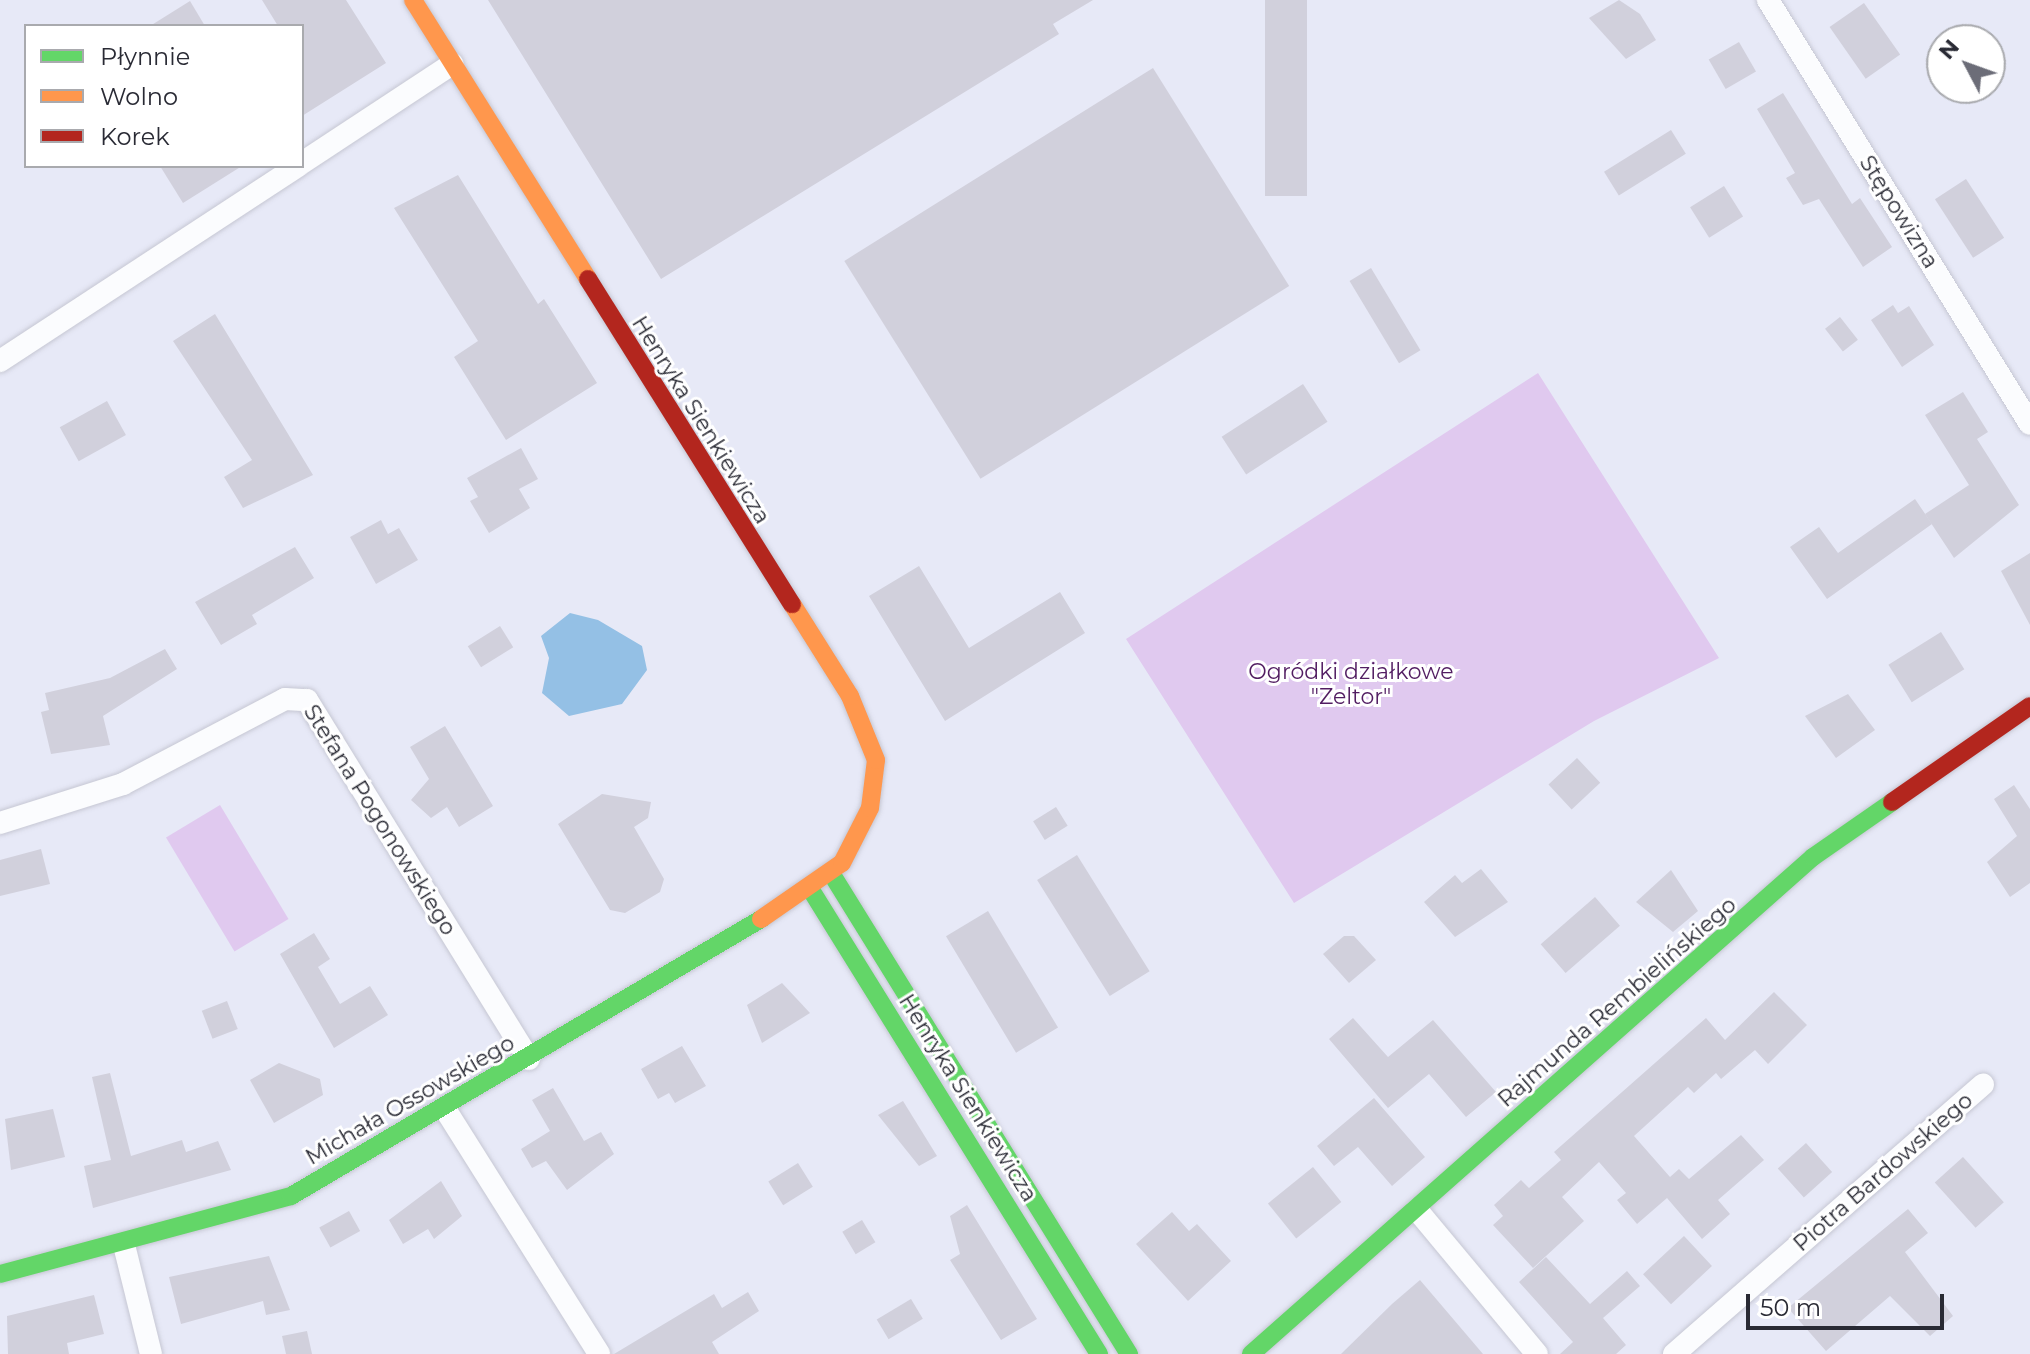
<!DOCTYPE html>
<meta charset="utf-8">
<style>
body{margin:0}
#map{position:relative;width:2030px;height:1354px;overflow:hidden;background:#e7e9f7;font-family:Montserrat,sans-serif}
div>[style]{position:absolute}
.green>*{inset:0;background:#e0c9ef;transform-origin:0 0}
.water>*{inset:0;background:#94c0e5}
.building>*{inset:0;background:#d1d0dc;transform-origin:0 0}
.roads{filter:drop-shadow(0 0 2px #c6c7d3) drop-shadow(0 0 2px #c6c7d3)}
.street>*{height:22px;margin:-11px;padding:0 11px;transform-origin:11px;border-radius:11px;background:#fbfcfe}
.fast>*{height:18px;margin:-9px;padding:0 9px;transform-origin:9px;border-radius:9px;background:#63d668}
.slow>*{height:18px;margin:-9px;padding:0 9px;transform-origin:9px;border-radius:9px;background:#ff974d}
.jam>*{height:18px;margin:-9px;padding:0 9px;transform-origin:9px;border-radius:9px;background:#b3261e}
span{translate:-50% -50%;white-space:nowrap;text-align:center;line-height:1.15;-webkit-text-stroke:6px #fff;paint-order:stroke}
.street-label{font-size:22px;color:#292a34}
.park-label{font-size:22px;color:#521d62}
.legend{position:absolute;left:24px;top:24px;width:280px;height:144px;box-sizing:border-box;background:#fff;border:2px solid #a9aaae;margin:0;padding:10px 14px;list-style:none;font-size:24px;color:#292a34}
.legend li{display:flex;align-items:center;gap:16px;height:40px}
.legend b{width:40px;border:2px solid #a9aaae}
.north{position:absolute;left:1926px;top:24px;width:80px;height:80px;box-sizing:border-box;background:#fff;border:2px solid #a9aaae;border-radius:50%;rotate:311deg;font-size:22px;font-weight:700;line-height:32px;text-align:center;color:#292a34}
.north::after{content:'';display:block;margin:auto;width:28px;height:36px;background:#6c6d78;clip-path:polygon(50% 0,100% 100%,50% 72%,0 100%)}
.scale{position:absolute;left:1746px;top:1294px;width:198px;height:36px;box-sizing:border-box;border:4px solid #292a34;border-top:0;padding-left:10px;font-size:24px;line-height:28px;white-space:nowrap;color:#292a34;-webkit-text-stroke:6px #fff;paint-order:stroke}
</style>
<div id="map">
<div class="green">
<div style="clip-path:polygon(1538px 373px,1719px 658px,1594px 721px,1294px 903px,1126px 639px)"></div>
<div style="left:220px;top:805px;width:133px;height:63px;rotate:59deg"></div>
</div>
<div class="water">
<div style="clip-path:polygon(570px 613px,598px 620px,642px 646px,647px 670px,622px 704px,569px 716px,542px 693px,549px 658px,541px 636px)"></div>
</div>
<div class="building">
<div style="clip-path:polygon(262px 0,346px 0,386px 63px,302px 116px,302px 26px,278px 26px)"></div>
<div style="clip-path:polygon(488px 0,1093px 0,1053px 24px,1059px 34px,661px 279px)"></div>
<div style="left:1265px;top:0;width:42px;height:196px"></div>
<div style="clip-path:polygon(1619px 0,1640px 14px,1656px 40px,1626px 59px,1589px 18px)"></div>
<div style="clip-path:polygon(190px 1px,205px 26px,150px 26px)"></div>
<div style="left:1864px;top:3px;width:63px;height:42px;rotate:55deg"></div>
<div style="left:1739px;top:42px;width:34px;height:35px;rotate:60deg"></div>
<div style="left:1153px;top:68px;width:257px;height:364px;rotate:58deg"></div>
<div style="clip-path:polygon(1783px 93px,1852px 204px,1860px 198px,1892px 247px,1863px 267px,1819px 199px,1803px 205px,1786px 178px,1795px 173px,1757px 109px)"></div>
<div style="left:1671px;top:130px;width:28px;height:79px;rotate:58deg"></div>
<div style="clip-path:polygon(160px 166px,242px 166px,183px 203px)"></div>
<div style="clip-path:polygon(458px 175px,538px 304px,544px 299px,597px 383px,506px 440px,454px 357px,478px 341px,394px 208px)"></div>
<div style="left:1966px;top:179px;width:70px;height:37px;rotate:57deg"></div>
<div style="left:1724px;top:186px;width:36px;height:40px;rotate:58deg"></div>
<div style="left:1371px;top:268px;width:96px;height:25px;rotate:59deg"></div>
<div style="clip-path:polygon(1893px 305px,1898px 313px,1909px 306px,1934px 345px,1902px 367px,1871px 320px)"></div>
<div style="clip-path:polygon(215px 314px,313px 475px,243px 508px,224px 477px,252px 460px,173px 341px)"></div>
<div style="left:1840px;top:317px;width:29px;height:19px;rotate:52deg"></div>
<div style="left:1303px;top:384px;width:45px;height:97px;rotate:57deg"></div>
<div style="clip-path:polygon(1963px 392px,1988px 432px,1977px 439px,2019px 505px,1954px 558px,1925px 514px,1969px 485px,1925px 415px)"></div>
<div style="left:107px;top:401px;width:39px;height:54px;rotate:61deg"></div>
<div style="clip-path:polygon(521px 448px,538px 479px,519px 489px,530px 508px,489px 533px,470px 501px,478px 497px,467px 478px)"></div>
<div style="clip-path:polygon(1915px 499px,1932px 524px,1827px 599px,1790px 547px,1819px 527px,1838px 553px)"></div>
<div style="clip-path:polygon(381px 520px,388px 534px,399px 528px,418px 560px,376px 584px,350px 537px)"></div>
<div style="clip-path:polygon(295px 547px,314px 578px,252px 615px,257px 624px,221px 645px,195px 602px)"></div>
<div style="clip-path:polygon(2030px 553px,2030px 625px,2001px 571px)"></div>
<div style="clip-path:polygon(919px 566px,969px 648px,1060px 592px,1085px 633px,945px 721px,869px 596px)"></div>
<div style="left:500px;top:626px;width:25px;height:38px;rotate:58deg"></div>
<div style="left:1941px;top:632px;width:44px;height:62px;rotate:58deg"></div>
<div style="clip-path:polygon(165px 649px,177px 669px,103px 716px,110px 745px,51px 754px,41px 712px,49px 710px,45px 693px,110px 678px)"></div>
<div style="clip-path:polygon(1848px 694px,1875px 730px,1836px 758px,1805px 716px)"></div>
<div style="clip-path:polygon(445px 726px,493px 806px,459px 827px,447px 807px,431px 818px,411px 800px,429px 779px,410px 747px)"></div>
<div style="left:1577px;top:758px;width:34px;height:39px;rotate:47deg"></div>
<div style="clip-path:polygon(2014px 785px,2030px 809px,2030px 883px,2010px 897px,1987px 862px,2017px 836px,1994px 799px)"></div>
<div style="clip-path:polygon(602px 794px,651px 802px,648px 818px,634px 827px,664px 879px,660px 892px,625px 913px,610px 910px,558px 824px)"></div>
<div style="left:1056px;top:807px;width:22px;height:27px;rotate:58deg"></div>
<div style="clip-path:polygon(41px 849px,50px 884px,0 896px,0 860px)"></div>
<div style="left:1077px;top:855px;width:137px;height:47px;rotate:58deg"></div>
<div style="clip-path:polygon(1481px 869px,1508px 902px,1455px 937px,1424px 902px,1455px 875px,1462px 883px)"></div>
<div style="clip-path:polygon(1671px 870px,1698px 911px,1673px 932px,1636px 902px)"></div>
<div style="left:1595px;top:897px;width:38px;height:72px;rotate:49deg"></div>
<div style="left:988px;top:911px;width:136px;height:49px;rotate:59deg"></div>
<div style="clip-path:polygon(314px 933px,330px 959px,318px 967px,340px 1004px,370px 986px,388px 1015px,334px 1048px,280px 954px)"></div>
<div style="clip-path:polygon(1344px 936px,1354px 936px,1376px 960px,1349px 983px,1323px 954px)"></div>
<div style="clip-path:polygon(782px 983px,810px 1013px,762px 1043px,747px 1005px)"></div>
<div style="clip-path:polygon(1774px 992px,1807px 1025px,1768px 1064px,1755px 1050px,1721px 1079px,1716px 1073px,1694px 1093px,1688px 1087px,1634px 1136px,1670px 1177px,1679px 1169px,1689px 1179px,1741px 1135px,1764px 1160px,1718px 1200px,1730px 1214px,1702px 1239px,1667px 1198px,1637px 1224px,1617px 1200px,1626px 1193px,1599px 1162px,1562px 1197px,1584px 1221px,1533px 1268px,1493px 1225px,1503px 1216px,1494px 1205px,1521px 1180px,1529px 1188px,1561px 1160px,1554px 1152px,1706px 1018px,1725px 1040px)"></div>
<div style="left:227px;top:1001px;width:30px;height:27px;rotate:69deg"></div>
<div style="clip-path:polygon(1353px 1018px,1388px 1057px,1433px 1020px,1496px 1092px,1466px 1117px,1429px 1074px,1388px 1108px,1329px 1039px)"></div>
<div style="clip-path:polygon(682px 1046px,706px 1086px,675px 1103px,669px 1093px,658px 1099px,641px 1069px)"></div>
<div style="clip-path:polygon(279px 1063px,320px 1079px,323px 1095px,274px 1123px,250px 1080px)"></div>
<div style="clip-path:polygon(110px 1073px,131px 1156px,182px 1140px,186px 1152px,218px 1141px,231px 1170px,93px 1208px,84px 1166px,111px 1160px,92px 1077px)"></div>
<div style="clip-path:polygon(553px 1088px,584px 1141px,601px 1132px,614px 1154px,567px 1190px,546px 1161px,532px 1168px,521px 1149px,550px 1131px,532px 1100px)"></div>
<div style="clip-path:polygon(1374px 1098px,1425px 1157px,1392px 1186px,1358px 1147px,1334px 1166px,1317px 1146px)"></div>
<div style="clip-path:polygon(903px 1101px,937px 1156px,919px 1166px,878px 1115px)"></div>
<div style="clip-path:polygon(53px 1109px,65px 1157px,11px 1170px,5px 1119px)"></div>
<div style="left:1806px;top:1143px;width:39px;height:38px;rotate:48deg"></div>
<div style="left:1963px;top:1157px;width:61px;height:38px;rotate:48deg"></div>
<div style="left:798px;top:1163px;width:28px;height:35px;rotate:58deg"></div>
<div style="left:1313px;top:1167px;width:45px;height:58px;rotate:51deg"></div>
<div style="clip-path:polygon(441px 1181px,462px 1216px,434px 1239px,428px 1229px,403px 1244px,389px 1220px)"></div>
<div style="clip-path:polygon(967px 1205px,1037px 1319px,1001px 1340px,950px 1260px,960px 1254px,950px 1216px)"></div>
<div style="clip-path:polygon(1908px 1209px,1928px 1233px,1905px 1252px,1953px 1316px,1930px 1336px,1890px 1296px,1826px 1351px,1788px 1308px)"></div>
<div style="left:349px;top:1211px;width:23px;height:34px;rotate:61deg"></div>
<div style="clip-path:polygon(1172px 1212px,1189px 1231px,1197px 1224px,1231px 1261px,1188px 1301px,1136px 1244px)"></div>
<div style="left:862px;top:1220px;width:26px;height:23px;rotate:59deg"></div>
<div style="left:1684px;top:1236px;width:41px;height:56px;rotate:47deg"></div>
<div style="clip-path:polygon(269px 1256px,290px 1310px,266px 1315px,263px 1301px,181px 1324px,169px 1277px)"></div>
<div style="clip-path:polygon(1546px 1257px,1590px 1304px,1627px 1271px,1640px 1286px,1603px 1318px,1626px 1345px,1616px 1354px,1560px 1354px,1573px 1342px,1519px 1282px)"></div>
<div style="clip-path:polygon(1420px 1280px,1483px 1354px,1341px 1354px,1392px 1304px)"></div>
<div style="clip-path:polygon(748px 1292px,759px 1311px,712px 1342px,719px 1354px,614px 1354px,714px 1294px,722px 1308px)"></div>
<div style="clip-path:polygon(94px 1295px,104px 1334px,67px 1343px,69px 1354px,8px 1354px,7px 1316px)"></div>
<div style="left:911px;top:1299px;width:23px;height:40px;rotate:59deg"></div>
<div style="clip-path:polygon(307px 1331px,312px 1354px,286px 1354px,282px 1336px)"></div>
</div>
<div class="roads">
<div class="street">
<div style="left:1768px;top:0;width:498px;rotate:58.3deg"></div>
<div style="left:302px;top:163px;width:180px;rotate:-33.4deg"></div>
<div style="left:0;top:361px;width:356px;rotate:-33.2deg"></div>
<div style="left:0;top:823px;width:129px;rotate:-17.6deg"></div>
<div style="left:123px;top:784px;width:183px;rotate:-27.7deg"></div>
<div style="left:285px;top:699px;width:22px;rotate:3deg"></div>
<div style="left:307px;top:700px;width:422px;rotate:58.3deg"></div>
<div style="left:445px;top:1109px;width:289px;rotate:57.8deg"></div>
<div style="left:1417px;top:1210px;width:187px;rotate:50.2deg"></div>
<div style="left:124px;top:1245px;width:112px;rotate:76.1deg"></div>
<div style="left:1674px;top:1354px;width:410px;rotate:-41.1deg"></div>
</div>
<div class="fast">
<div style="left:831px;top:873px;width:566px;rotate:58.22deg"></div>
<div style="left:811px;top:890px;width:546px;rotate:58.17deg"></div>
<div style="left:0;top:1274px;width:301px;rotate:-15deg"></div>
<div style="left:291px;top:1196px;width:546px;rotate:-30.51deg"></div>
<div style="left:1251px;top:1354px;width:750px;rotate:-41.49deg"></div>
<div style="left:1813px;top:857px;width:96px;rotate:-34.8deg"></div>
</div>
<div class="slow">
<div style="left:413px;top:0;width:329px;rotate:57.9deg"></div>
<div style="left:761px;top:919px;width:98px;rotate:-34.7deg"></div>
<div style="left:842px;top:863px;width:62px;rotate:-63deg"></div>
<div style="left:870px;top:808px;width:48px;rotate:-82.9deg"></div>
<div style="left:876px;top:760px;width:69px;rotate:-112.1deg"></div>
<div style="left:850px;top:696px;width:109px;rotate:-122.2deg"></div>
</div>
<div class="jam">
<div style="left:588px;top:279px;width:384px;rotate:57.9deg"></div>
<div style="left:1892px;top:802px;width:168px;rotate:-34.8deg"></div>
</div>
</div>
<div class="street-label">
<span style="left:1899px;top:212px;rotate:58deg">Stępowizna</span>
<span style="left:701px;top:420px;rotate:58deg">Henryka Sienkiewicza</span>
<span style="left:380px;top:820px;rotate:58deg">Stefana Pogonowskiego</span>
<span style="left:1617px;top:1002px;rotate:-41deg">Rajmunda Rembielińskiego</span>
<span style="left:968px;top:1098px;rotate:58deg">Henryka Sienkiewicza</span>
<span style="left:410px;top:1100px;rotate:-30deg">Michała Ossowskiego</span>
<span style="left:1883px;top:1172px;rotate:-41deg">Piotra Bardowskiego</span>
</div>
<div class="park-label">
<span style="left:1351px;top:684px">Ogródki działkowe<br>"Zeltor"</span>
</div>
<ul class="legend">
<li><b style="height:10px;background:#63d668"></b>Płynnie</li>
<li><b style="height:10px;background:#ff974d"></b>Wolno</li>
<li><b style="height:10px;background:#b3261e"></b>Korek</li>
</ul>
<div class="north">N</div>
<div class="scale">50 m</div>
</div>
